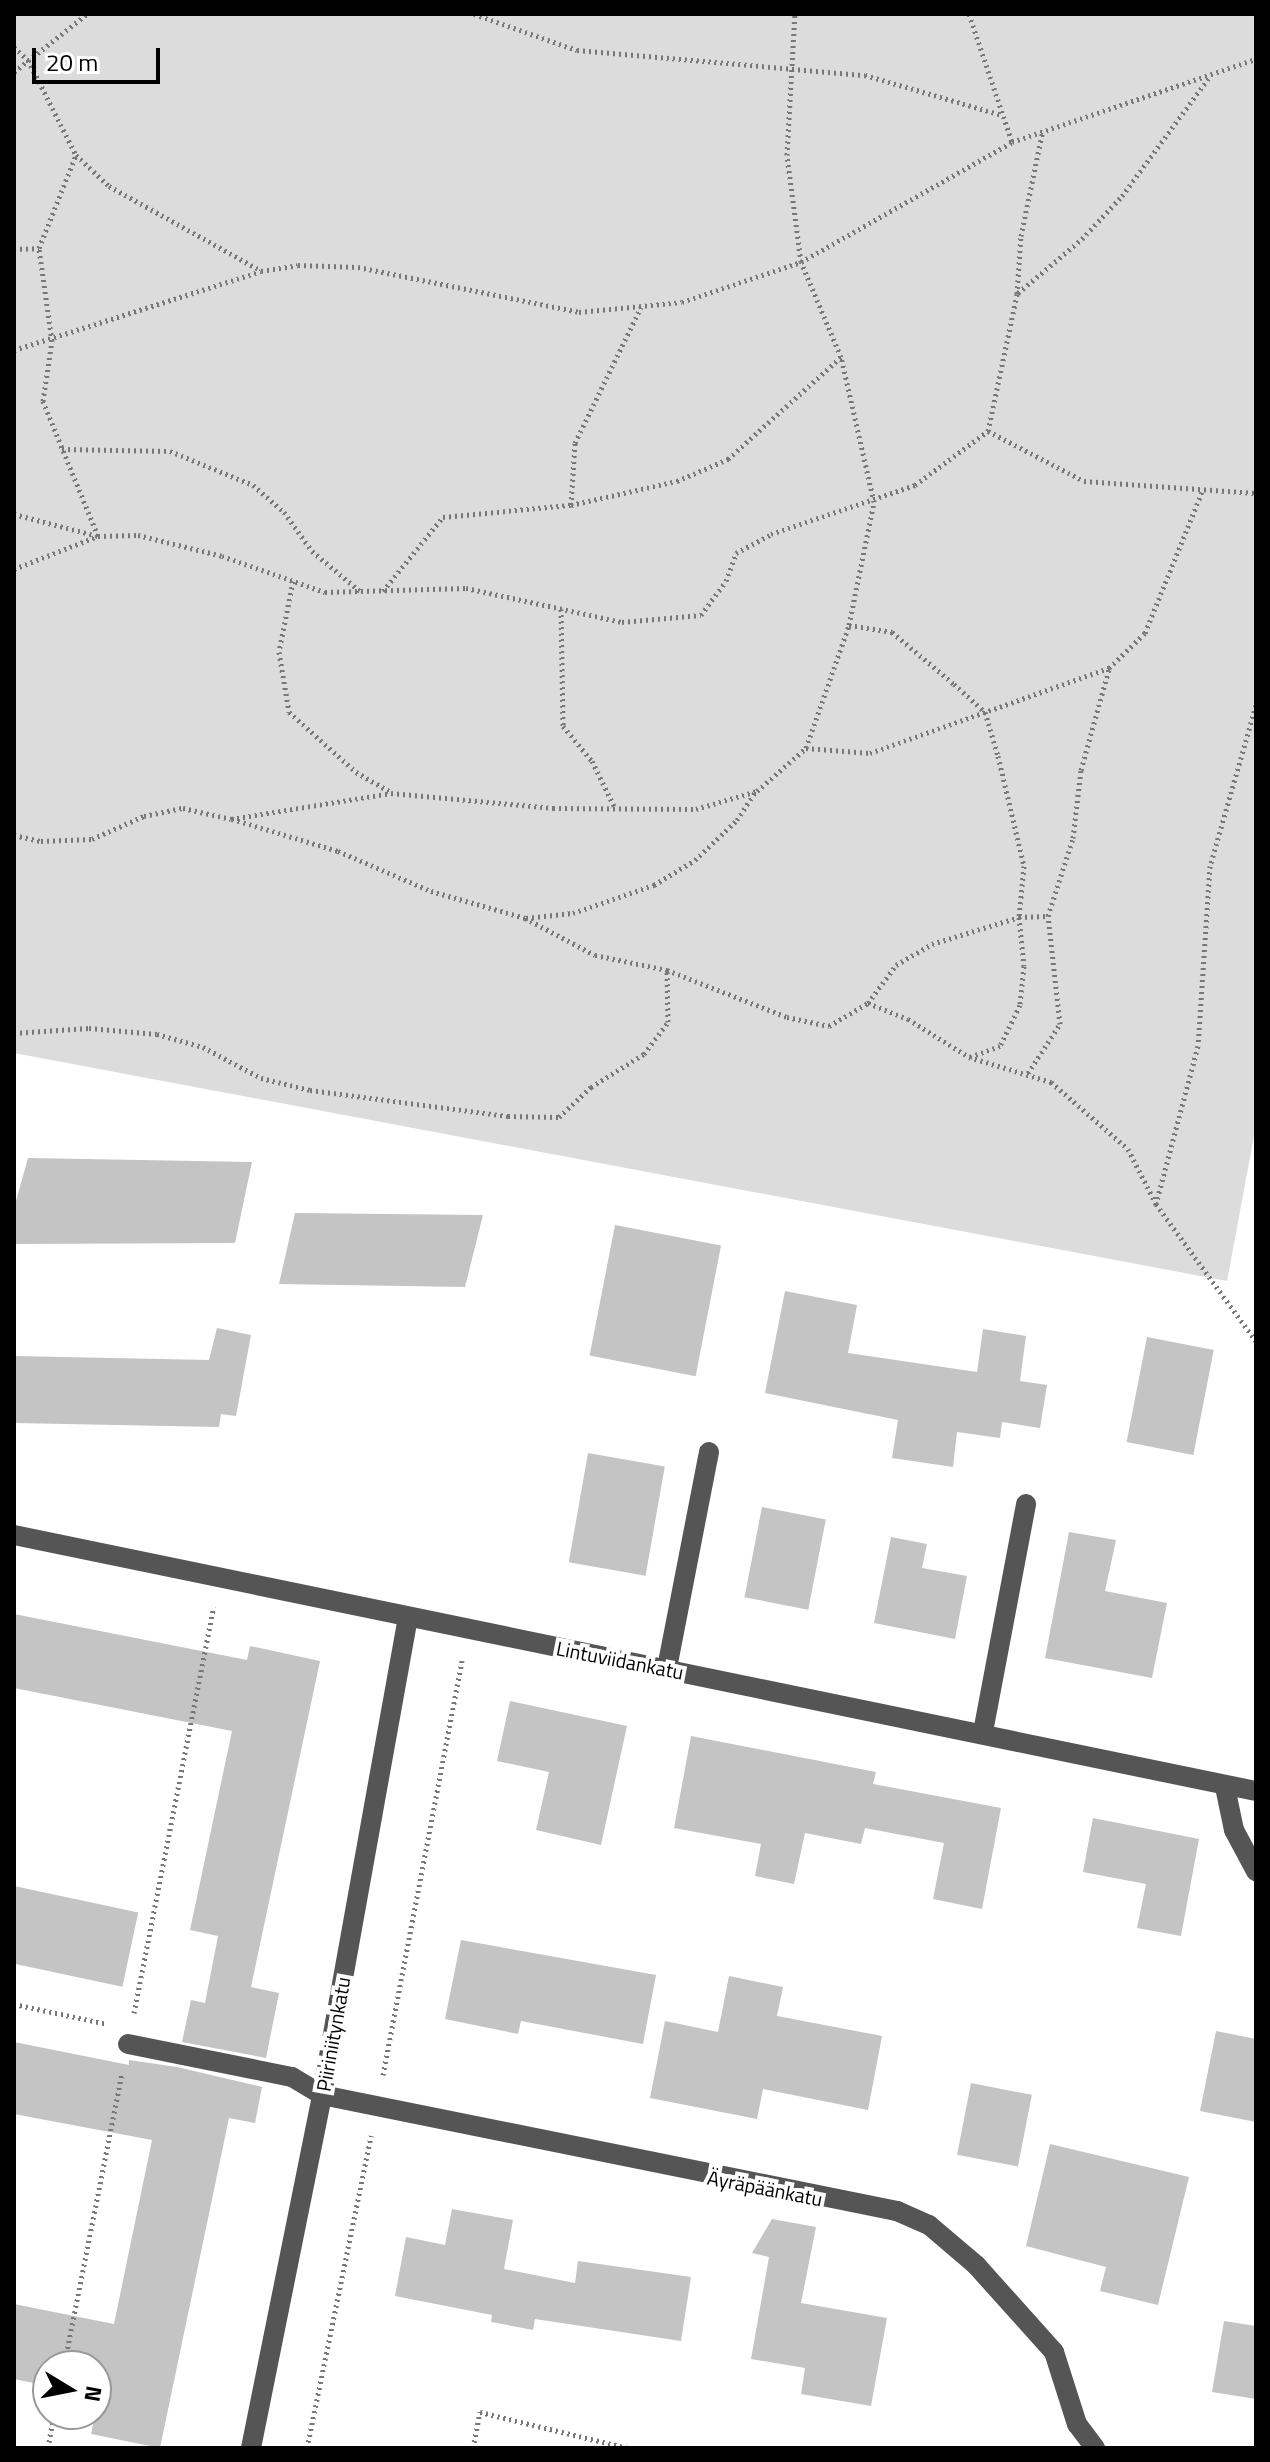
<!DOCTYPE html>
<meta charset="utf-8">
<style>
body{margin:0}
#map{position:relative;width:1270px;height:2462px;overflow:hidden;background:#fff;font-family:"Titillium Web",sans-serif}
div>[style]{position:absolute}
.green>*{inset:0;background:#dcdcdc}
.building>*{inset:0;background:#c4c4c4;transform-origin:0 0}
.path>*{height:5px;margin-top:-2.5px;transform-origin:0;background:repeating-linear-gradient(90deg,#777 0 2px,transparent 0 6px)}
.minor>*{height:20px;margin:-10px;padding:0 10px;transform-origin:10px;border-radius:10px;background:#555}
span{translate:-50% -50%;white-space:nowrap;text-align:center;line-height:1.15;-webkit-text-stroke:8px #fff;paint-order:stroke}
.street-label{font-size:20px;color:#000}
.frame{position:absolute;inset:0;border:16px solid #000;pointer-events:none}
.north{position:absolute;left:32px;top:2350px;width:80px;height:80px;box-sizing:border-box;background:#fff;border:2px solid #999;border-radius:50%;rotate:100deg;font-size:22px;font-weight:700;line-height:32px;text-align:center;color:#000}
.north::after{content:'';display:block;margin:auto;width:28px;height:36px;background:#000;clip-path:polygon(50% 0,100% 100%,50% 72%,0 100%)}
.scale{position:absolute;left:32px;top:48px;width:128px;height:36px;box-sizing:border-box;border:4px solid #000;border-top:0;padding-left:10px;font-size:24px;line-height:28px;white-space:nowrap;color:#000;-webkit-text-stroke:6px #fff;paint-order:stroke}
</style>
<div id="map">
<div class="green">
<div style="clip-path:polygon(14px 14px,1256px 14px,1256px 1125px,1227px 1281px,14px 1053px)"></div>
</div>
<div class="building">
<div style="clip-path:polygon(28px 1158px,252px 1162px,235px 1243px,14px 1244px,14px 1208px)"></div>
<div style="clip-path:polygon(295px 1213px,483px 1215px,465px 1287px,279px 1284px)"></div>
<div style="left:615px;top:1225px;width:108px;height:133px;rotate:11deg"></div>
<div style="clip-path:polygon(785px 1291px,857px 1305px,848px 1353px,977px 1372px,983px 1329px,1026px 1336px,1020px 1381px,1047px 1385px,1040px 1428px,1002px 1422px,1000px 1438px,957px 1432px,953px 1467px,892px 1458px,898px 1420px,765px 1393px)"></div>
<div style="clip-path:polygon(217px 1328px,251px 1335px,236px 1416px,221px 1414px,219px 1427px,14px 1423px,14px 1356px,209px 1360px)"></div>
<div style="left:1147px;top:1337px;width:68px;height:107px;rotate:11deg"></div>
<div style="left:588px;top:1453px;width:78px;height:111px;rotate:10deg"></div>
<div style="left:762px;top:1507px;width:65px;height:92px;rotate:11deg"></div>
<div style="clip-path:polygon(1069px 1532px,1116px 1540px,1105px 1591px,1167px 1603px,1152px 1678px,1045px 1658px)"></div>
<div style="clip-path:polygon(891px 1537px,927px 1544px,922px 1568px,967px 1576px,955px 1639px,874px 1623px)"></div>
<div style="clip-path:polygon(14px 1614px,247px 1660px,250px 1646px,320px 1661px,251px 1987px,279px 1993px,266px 2058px,182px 2042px,191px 2000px,205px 2003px,218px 1936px,190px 1930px,232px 1731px,14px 1688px)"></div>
<div style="clip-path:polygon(510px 1701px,627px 1726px,601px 1845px,536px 1830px,549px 1772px,497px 1761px)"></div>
<div style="clip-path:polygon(691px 1736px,876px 1772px,873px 1784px,1001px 1808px,982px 1909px,933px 1899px,944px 1843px,865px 1828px,861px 1844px,805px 1833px,794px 1884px,755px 1876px,761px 1844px,674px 1828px)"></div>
<div style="clip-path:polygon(1093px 1818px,1199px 1839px,1181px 1936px,1137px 1928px,1146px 1884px,1083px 1872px)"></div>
<div style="left:14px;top:1886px;width:127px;height:76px;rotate:12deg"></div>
<div style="clip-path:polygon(461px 1940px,656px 1975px,643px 2044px,521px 2021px,518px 2034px,445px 2019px)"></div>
<div style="clip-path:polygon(729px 1976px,783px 1987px,777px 2016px,882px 2036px,868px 2110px,763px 2089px,757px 2119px,650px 2098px,665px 2021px,718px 2032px)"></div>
<div style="clip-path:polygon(1216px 2031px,1256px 2039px,1256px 2122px,1200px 2111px)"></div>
<div style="clip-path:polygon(14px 2042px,129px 2065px,129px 2060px,177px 2067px,262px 2087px,255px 2123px,229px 2118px,160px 2448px,91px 2434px,99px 2396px,96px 2366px,48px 2366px,48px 2386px,14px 2379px,14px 2304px,114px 2324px,152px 2140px,14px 2114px)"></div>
<div style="left:971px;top:2083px;width:62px;height:73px;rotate:11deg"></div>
<div style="clip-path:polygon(1050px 2144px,1189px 2177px,1158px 2305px,1100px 2291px,1106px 2267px,1026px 2246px)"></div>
<div style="clip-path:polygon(452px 2209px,513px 2220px,504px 2269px,575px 2283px,578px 2261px,691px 2277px,681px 2341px,535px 2319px,533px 2330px,491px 2322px,492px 2315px,395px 2296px,406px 2237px,445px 2245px)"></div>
<div style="clip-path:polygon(772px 2219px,816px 2227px,801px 2303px,887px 2318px,871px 2406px,801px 2394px,805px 2368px,751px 2359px,769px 2257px,752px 2253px)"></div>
<div style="clip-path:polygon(1224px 2321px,1256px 2326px,1256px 2399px,1212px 2392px)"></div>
</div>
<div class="path">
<div style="left:474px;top:14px;width:109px;rotate:19.3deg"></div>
<div style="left:577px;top:50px;width:289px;rotate:5deg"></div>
<div style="left:865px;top:75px;width:143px;rotate:16.3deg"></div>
<div style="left:969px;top:14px;width:135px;rotate:71.4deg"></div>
<div style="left:14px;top:47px;width:19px;rotate:43deg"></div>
<div style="left:28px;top:60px;width:106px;rotate:63.2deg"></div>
<div style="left:76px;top:155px;width:45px;rotate:43.2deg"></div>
<div style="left:109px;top:186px;width:173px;rotate:29.1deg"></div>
<div style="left:14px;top:72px;width:93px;rotate:-38.5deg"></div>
<div style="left:14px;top:249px;width:25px;rotate:-2deg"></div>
<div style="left:1018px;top:293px;width:84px;rotate:-40.2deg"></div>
<div style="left:1082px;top:239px;width:59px;rotate:-47.1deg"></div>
<div style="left:1122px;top:196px;width:150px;rotate:-53.7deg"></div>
<div style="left:14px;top:350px;width:259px;rotate:-17.7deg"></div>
<div style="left:261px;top:271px;width:37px;rotate:-9deg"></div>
<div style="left:298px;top:265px;width:60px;rotate:1.9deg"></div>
<div style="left:358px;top:267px;width:226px;rotate:11.5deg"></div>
<div style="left:579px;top:312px;width:103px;rotate:-5.5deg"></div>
<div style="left:682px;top:302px;width:126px;rotate:-18.6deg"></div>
<div style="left:801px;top:262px;width:243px;rotate:-29.6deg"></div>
<div style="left:1012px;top:142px;width:258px;rotate:-18.8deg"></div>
<div style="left:988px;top:431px;width:108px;rotate:27.5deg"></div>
<div style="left:1084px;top:481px;width:172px;rotate:4deg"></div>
<div style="left:62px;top:449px;width:108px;rotate:1.1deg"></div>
<div style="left:170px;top:451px;width:90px;rotate:22.3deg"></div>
<div style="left:253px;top:485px;width:41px;rotate:41.1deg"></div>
<div style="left:284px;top:512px;width:48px;rotate:54.3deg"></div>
<div style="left:312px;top:551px;width:64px;rotate:39.9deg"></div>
<div style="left:571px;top:505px;width:62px;rotate:-86.3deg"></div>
<div style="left:575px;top:443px;width:151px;rotate:-64.1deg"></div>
<div style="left:14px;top:514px;width:87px;rotate:14.7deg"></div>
<div style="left:98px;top:536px;width:40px;rotate:-1.4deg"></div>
<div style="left:138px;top:535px;width:87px;rotate:14deg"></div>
<div style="left:222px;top:556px;width:109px;rotate:19.3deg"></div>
<div style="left:325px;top:592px;width:141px;rotate:-1.6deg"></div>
<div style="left:466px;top:588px;width:160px;rotate:12.3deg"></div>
<div style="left:622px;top:622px;width:79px;rotate:-5.1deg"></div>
<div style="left:701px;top:615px;width:42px;rotate:-53.7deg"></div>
<div style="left:726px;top:581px;width:30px;rotate:-70deg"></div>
<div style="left:736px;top:553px;width:40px;rotate:-28deg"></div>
<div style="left:771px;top:534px;width:152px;rotate:-18.8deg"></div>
<div style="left:915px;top:485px;width:91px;rotate:-36.5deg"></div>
<div style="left:988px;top:431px;width:140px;rotate:-78deg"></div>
<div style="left:1017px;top:294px;width:58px;rotate:-86.1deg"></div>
<div style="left:1021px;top:236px;width:108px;rotate:-78.3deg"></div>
<div style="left:14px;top:569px;width:90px;rotate:-21.4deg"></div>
<div style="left:98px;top:536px;width:146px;rotate:-112.2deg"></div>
<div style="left:43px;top:401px;width:61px;rotate:-81.5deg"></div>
<div style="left:52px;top:341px;width:94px;rotate:-98deg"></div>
<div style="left:39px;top:248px;width:100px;rotate:-68.3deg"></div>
<div style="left:293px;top:581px;width:72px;rotate:101.2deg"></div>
<div style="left:279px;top:652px;width:61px;rotate:80.5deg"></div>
<div style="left:289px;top:712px;width:90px;rotate:41.8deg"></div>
<div style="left:356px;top:772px;width:39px;rotate:30deg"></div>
<div style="left:383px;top:591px;width:95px;rotate:-51deg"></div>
<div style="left:443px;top:517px;width:129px;rotate:-5.4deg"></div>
<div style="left:571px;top:505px;width:109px;rotate:-12.8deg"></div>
<div style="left:677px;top:481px;width:56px;rotate:-23.3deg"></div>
<div style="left:728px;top:459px;width:152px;rotate:-42.1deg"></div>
<div style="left:561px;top:609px;width:117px;rotate:89deg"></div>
<div style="left:563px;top:726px;width:45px;rotate:50.4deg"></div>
<div style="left:592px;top:761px;width:50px;rotate:63.9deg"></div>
<div style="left:849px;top:625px;width:44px;rotate:9.2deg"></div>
<div style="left:892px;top:632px;width:81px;rotate:40deg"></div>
<div style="left:954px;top:684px;width:42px;rotate:42.1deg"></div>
<div style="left:985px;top:712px;width:46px;rotate:73.5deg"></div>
<div style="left:998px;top:756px;width:113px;rotate:76.7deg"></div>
<div style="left:1024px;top:866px;width:51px;rotate:95.6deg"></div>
<div style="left:1019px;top:917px;width:49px;rotate:84.2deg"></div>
<div style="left:1024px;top:966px;width:39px;rotate:96deg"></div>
<div style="left:1020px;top:1005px;width:46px;rotate:116deg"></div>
<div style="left:1000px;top:1046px;width:32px;rotate:160deg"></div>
<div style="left:1256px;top:705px;width:167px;rotate:105.9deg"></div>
<div style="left:1210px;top:866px;width:180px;rotate:93.8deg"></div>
<div style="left:1198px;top:1046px;width:163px;rotate:104.9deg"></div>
<div style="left:1156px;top:1204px;width:170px;rotate:53.9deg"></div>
<div style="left:806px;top:748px;width:64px;rotate:4.5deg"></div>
<div style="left:870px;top:753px;width:254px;rotate:-19.6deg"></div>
<div style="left:1109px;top:668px;width:50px;rotate:-44.2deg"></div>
<div style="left:1145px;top:633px;width:152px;rotate:-68deg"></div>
<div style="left:232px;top:819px;width:111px;rotate:16.8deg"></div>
<div style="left:338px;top:851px;width:101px;rotate:23.3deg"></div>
<div style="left:431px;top:891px;width:98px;rotate:16deg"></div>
<div style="left:525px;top:918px;width:79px;rotate:27.9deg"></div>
<div style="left:595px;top:955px;width:74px;rotate:11.8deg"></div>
<div style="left:667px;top:970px;width:129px;rotate:21.4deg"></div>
<div style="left:787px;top:1017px;width:43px;rotate:12.1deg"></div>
<div style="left:829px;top:1026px;width:45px;rotate:-30.5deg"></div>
<div style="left:868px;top:1003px;width:43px;rotate:21.8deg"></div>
<div style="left:908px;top:1019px;width:72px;rotate:31.9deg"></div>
<div style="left:969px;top:1057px;width:86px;rotate:17deg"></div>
<div style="left:1051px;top:1082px;width:102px;rotate:41deg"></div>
<div style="left:1128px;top:1149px;width:62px;rotate:63deg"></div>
<div style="left:14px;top:835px;width:28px;rotate:13deg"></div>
<div style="left:41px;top:841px;width:51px;rotate:-2.2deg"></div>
<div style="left:92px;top:839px;width:57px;rotate:-23.9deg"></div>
<div style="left:144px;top:816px;width:40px;rotate:-12deg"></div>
<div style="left:183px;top:808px;width:49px;rotate:12.9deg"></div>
<div style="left:231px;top:819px;width:162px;rotate:-9.2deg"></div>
<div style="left:391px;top:793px;width:163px;rotate:5.3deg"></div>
<div style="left:553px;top:808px;width:143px;rotate:0.4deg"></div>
<div style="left:696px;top:809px;width:64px;rotate:-16.4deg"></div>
<div style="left:757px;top:791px;width:65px;rotate:-41.3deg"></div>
<div style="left:806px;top:748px;width:130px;rotate:-70.7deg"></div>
<div style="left:849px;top:625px;width:126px;rotate:-78.5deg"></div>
<div style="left:874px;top:502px;width:149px;rotate:-102.8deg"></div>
<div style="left:841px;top:357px;width:103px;rotate:-112.8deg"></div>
<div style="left:801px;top:262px;width:108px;rotate:-97.5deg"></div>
<div style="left:787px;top:155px;width:141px;rotate:-86.8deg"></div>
<div style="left:526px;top:918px;width:47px;rotate:-6.1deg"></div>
<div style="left:573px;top:913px;width:86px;rotate:-19.1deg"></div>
<div style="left:654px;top:885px;width:48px;rotate:-31.4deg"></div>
<div style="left:695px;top:860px;width:58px;rotate:-43.6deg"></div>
<div style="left:737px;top:820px;width:35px;rotate:-57deg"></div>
<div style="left:868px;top:1003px;width:47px;rotate:-53.6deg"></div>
<div style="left:896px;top:965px;width:42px;rotate:-30.3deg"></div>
<div style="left:932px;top:944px;width:91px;rotate:-17.2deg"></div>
<div style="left:1019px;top:917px;width:29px;rotate:-2deg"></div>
<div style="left:14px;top:1033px;width:75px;rotate:-3.8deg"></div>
<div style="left:89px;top:1028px;width:68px;rotate:5deg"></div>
<div style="left:157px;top:1034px;width:48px;rotate:15.8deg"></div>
<div style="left:203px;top:1047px;width:66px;rotate:28.1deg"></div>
<div style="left:261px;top:1078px;width:50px;rotate:13.8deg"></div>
<div style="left:310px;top:1090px;width:200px;rotate:7.5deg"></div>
<div style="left:508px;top:1116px;width:51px;rotate:1.1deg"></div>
<div style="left:559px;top:1117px;width:44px;rotate:-43.2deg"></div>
<div style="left:591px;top:1087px;width:62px;rotate:-31.9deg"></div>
<div style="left:644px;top:1054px;width:40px;rotate:-53deg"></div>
<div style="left:668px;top:1022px;width:52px;rotate:-91.1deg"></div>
<div style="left:1028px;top:1073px;width:59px;rotate:-56.9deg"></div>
<div style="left:1060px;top:1024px;width:109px;rotate:-96.3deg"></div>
<div style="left:1048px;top:916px;width:82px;rotate:-72.2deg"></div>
<div style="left:1073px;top:838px;width:68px;rotate:-83.3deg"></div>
<div style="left:1081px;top:770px;width:105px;rotate:-74.5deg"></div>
<div style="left:14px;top:2004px;width:95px;rotate:12.1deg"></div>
<div style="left:134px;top:2013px;width:414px;rotate:-78.9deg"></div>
<div style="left:383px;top:2075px;width:422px;rotate:-79.2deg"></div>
<div style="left:64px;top:2366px;width:298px;rotate:-78.8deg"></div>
<div style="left:48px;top:2448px;width:35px;rotate:-80deg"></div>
<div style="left:307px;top:2448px;width:319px;rotate:-78.4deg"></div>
<div style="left:473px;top:2448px;width:37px;rotate:-79deg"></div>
<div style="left:480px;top:2412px;width:152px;rotate:13.7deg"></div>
</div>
<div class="minor">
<div style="left:14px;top:1535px;width:1268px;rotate:11.65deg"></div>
<div style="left:667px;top:1668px;width:220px;rotate:-79deg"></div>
<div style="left:983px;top:1732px;width:232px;rotate:-79.3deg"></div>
<div style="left:1225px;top:1787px;width:44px;rotate:78.2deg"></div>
<div style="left:1234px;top:1830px;width:47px;rotate:61.8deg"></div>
<div style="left:128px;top:2044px;width:167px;rotate:11.4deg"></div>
<div style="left:292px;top:2077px;width:35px;rotate:31deg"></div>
<div style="left:322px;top:2095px;width:587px;rotate:11.41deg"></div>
<div style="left:897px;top:2211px;width:35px;rotate:24deg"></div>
<div style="left:929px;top:2225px;width:62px;rotate:40.4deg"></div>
<div style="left:976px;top:2265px;width:117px;rotate:48.1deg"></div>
<div style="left:1054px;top:2352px;width:76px;rotate:72.3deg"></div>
<div style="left:1077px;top:2424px;width:30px;rotate:53deg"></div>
<div style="left:251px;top:2448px;width:360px;rotate:-78.6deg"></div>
<div style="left:322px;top:2095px;width:484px;rotate:-79.8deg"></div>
</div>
<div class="street-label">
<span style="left:620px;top:1660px;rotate:11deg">Lintuviidankatu</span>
<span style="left:333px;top:2034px;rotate:-80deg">Piiriniitynkatu</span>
<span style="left:765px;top:2188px;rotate:11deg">Äyräpäänkatu</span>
</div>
<div class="frame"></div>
<div class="north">N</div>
<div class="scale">20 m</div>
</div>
